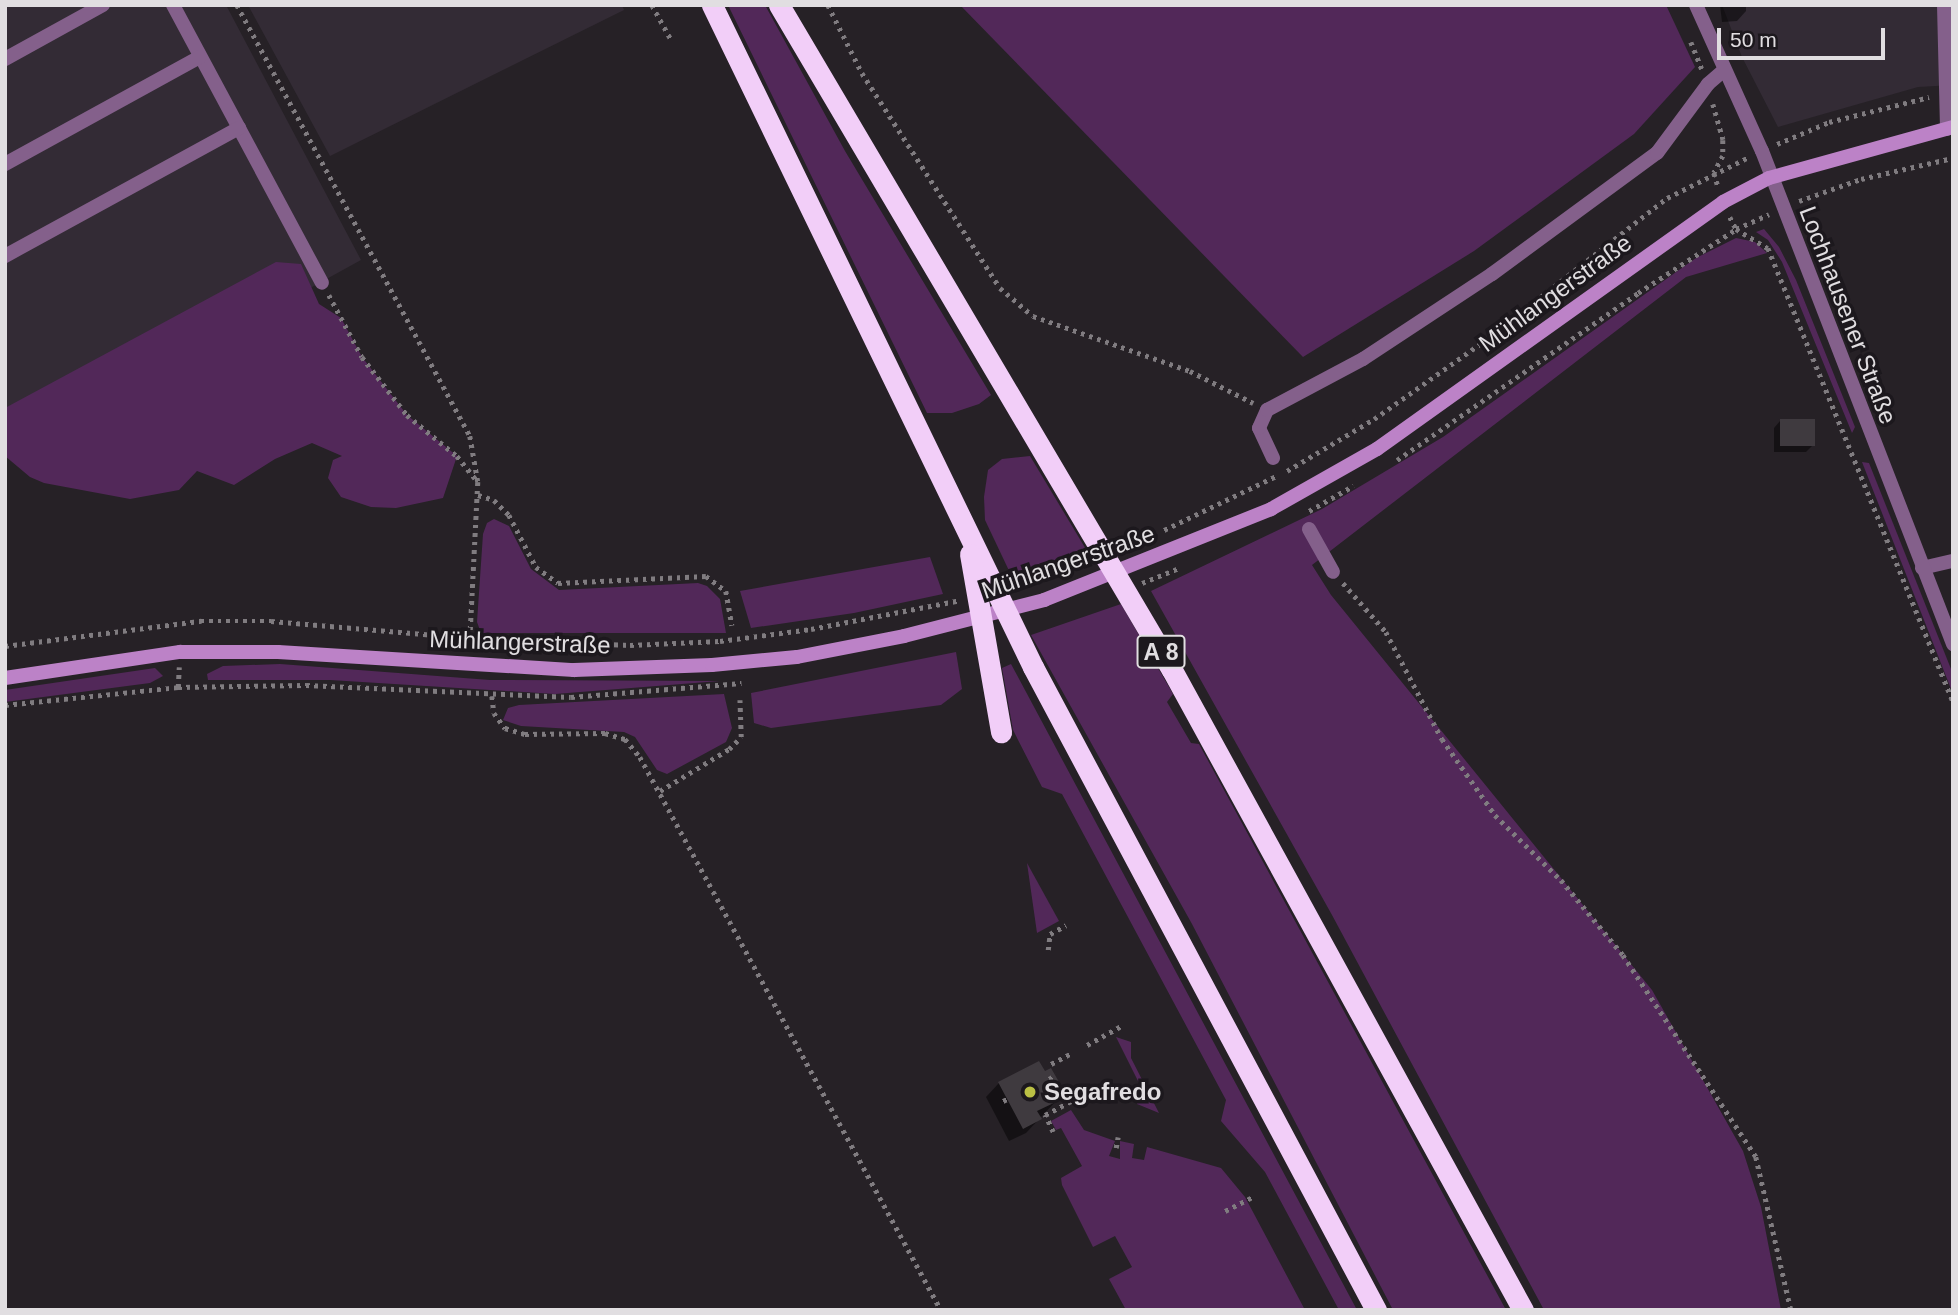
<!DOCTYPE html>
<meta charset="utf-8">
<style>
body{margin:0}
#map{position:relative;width:1958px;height:1315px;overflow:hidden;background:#262126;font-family:Helvetica,sans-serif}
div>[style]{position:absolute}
.built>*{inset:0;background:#332b35}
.green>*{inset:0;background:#522859}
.shadow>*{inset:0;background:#0007}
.building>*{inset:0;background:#3f3a3f;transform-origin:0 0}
.path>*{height:4.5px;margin-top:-2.25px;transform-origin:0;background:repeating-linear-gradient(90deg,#807c80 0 3.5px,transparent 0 8.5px)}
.service>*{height:14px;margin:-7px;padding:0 7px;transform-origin:7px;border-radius:7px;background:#84608b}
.tertiary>*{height:14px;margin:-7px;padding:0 7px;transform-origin:7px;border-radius:7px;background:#84608b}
.secondary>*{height:14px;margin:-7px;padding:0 7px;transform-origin:7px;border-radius:7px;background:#bc82c7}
.motorway>*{height:21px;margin:-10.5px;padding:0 10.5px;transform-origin:10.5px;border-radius:10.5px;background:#f2cef8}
.dots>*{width:19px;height:19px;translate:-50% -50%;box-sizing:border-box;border:4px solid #1c181d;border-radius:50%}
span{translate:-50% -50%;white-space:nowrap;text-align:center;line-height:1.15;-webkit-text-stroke:7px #1c181d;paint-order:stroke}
.shield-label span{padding:2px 5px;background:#1c181d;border:2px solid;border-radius:5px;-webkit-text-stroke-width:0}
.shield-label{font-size:23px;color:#e1dee1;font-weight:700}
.street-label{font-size:24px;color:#e1dee1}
.poi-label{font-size:24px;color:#e1dee1;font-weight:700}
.left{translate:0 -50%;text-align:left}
.frame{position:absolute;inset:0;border:7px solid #e1dee1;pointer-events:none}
.scale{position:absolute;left:1717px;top:28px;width:168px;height:32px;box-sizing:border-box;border:4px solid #e1dee1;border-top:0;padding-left:9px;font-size:21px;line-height:24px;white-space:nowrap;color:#e1dee1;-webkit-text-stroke:5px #1c181d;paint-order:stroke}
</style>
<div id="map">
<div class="built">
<div style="clip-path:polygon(5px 5px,226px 5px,361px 260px,5px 456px)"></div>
<div style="clip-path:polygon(248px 5px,622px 5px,624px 10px,330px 156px)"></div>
<div style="clip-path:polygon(1722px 5px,1953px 5px,1953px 85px,1918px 87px,1778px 127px,1742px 57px)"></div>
</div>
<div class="green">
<div style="clip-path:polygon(728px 5px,765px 5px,845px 151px,991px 395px,979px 404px,952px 413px,927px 413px)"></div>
<div style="clip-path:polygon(960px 5px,1666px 5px,1695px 67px,1634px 134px,1474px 251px,1303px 357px)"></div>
<div style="clip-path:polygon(1764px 229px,1779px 247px,1796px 280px,1855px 427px,1852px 433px,1782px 262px,1768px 240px,1756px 232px)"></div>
<div style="clip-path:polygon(1736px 238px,1755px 242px,1767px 253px,1686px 277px,1312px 565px,1331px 595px,1652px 990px,1743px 1151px,1761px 1207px,1781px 1310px,1544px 1310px,1332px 915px,1151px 591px,1322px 509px,1443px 437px,1696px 258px)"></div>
<div style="clip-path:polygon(276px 262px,301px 264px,319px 304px,341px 318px,362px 357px,407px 415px,457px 456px,443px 498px,396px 508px,371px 507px,341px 497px,328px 478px,333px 460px,342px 456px,312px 443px,275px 459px,234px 485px,197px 471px,179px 490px,130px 499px,44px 483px,30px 477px,5px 456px,5px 408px)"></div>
<div style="clip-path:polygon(1030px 456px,1087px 551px,1012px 577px,985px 520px,984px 497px,988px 470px,1002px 459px)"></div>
<div style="clip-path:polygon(1862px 462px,1869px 463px,1953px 674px,1953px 694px)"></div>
<div style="clip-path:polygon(494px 519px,509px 526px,531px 569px,559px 590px,698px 583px,707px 586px,720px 599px,726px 633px,481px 633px,477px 622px,483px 534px,487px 523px)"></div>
<div style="clip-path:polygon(930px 557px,943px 594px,854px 613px,751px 628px,740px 591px)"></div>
<div style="clip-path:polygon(1121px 604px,1173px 694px,1167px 702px,1191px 743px,1199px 744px,1506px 1310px,1393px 1310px,1192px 924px,1031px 635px)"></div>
<div style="clip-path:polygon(956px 652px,962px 689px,941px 705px,771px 728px,754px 723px,751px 693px)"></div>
<div style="clip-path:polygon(280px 664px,490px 680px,720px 681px,555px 694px,330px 680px,208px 680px,207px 674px,223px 666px)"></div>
<div style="clip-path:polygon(1011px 664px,1357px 1310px,1339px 1310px,1265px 1172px,1221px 1121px,1226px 1100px,1062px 794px,1042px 787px,1013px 730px,1002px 668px)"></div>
<div style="clip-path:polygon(155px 668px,163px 676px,150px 683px,5px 702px,5px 690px)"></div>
<div style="clip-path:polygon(724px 694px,732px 728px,726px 742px,667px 774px,657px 770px,635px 737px,624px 732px,521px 726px,503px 720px,508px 708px,519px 705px)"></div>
<div style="clip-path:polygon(1027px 863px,1059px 921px,1037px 933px)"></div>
<div style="clip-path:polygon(1116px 1037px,1131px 1042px,1131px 1058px,1159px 1113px,1137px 1104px,1141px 1087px)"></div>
<div style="clip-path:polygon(1071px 1110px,1084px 1130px,1115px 1141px,1109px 1156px,1120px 1159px,1120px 1141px,1134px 1144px,1132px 1158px,1144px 1160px,1147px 1147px,1221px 1168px,1245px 1197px,1305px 1310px,1126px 1310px,1109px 1279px,1132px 1267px,1115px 1236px,1093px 1247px,1062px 1185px,1061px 1178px,1082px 1166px,1061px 1128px,1056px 1130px,1051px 1121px)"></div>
</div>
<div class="shadow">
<div style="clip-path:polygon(1720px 5px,1746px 5px,1746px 11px,1737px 21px,1722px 22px)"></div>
<div style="clip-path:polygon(1780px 421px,1813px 445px,1806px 452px,1774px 452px,1774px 428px)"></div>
<div style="clip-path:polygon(999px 1083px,1058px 1099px,1026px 1133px,1009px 1141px,986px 1097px)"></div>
</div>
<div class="building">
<div style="left:1780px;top:419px;width:35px;height:27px"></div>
<div style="clip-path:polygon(1039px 1061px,1045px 1071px,1051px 1068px,1059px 1082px,1053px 1086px,1060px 1100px,1037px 1111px,1042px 1119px,1023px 1129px,998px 1082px)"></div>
</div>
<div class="path">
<div style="left:237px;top:5px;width:490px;rotate:61.6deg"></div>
<div style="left:470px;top:436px;width:47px;rotate:80.1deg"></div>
<div style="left:652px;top:5px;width:38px;rotate:61deg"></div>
<div style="left:828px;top:5px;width:76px;rotate:63.4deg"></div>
<div style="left:862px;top:73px;width:255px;rotate:57.3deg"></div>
<div style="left:1000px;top:288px;width:43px;rotate:40.3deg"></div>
<div style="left:1033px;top:316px;width:166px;rotate:19.3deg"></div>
<div style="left:1190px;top:371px;width:71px;rotate:26.9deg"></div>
<div style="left:1691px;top:42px;width:29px;rotate:68deg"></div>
<div style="left:1713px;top:104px;width:37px;rotate:74deg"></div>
<div style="left:1723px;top:140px;width:16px;rotate:90deg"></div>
<div style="left:1723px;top:156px;width:19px;rotate:118deg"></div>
<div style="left:1714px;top:173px;width:14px;rotate:73deg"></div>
<div style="left:1777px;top:144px;width:56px;rotate:-22.9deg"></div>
<div style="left:1829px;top:122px;width:103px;rotate:-14deg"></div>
<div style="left:1799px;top:201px;width:66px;rotate:-19.5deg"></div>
<div style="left:1861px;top:179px;width:94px;rotate:-12.9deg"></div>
<div style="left:1730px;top:217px;width:13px;rotate:63deg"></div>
<div style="left:1736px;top:229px;width:37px;rotate:31deg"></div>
<div style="left:1768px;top:248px;width:490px;rotate:67.8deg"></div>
<div style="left:329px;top:295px;width:70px;rotate:62deg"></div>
<div style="left:362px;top:357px;width:73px;rotate:52.2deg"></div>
<div style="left:407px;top:415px;width:65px;rotate:39.4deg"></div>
<div style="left:457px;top:456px;width:33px;rotate:51deg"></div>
<div style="left:478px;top:482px;width:156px;rotate:92.9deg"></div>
<div style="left:1397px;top:460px;width:293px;rotate:-34.7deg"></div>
<div style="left:1638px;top:293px;width:117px;rotate:-33.1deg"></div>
<div style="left:1736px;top:229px;width:36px;rotate:-24deg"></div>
<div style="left:1287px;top:471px;width:101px;rotate:-30.9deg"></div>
<div style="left:1374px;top:419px;width:138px;rotate:-35.3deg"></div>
<div style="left:1487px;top:339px;width:229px;rotate:-38.1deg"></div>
<div style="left:1667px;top:198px;width:89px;rotate:-26.6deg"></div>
<div style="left:478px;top:495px;width:17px;rotate:17deg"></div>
<div style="left:494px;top:500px;width:21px;rotate:45deg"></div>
<div style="left:509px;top:515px;width:59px;rotate:62.6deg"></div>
<div style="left:536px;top:567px;width:27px;rotate:36deg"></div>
<div style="left:558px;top:583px;width:148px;rotate:-2.7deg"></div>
<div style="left:706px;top:576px;width:25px;rotate:37deg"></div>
<div style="left:726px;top:591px;width:35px;rotate:80deg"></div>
<div style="left:1309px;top:511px;width:51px;rotate:-29.6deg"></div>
<div style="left:1164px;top:530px;width:124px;rotate:-25.7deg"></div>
<div style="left:1142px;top:583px;width:40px;rotate:-22deg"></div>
<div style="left:1343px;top:583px;width:65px;rotate:48.7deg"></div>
<div style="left:1386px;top:632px;width:121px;rotate:62.4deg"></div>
<div style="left:1442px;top:739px;width:93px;rotate:55.1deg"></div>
<div style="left:1495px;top:815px;width:93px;rotate:44.6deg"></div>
<div style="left:1561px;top:880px;width:97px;rotate:50.4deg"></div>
<div style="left:1623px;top:955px;width:242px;rotate:56.6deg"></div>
<div style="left:1756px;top:1157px;width:157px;rotate:77.1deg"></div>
<div style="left:1016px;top:584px;width:71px;rotate:-17.9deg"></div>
<div style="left:5px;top:646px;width:198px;rotate:-7.3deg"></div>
<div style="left:201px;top:621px;width:70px"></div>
<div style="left:271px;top:621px;width:200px;rotate:4.9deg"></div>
<div style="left:470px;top:638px;width:160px;rotate:2.5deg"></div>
<div style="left:630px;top:645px;width:90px;rotate:-2.5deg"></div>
<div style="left:720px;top:641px;width:92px;rotate:-7.5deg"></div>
<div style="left:811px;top:629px;width:149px;rotate:-10.9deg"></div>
<div style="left:178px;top:687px;width:20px;rotate:-87deg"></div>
<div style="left:492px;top:696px;width:17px;rotate:83deg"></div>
<div style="left:494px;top:713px;width:19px;rotate:54deg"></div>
<div style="left:505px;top:728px;width:21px;rotate:17deg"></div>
<div style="left:525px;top:734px;width:80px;rotate:-0.7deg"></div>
<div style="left:605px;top:733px;width:21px;rotate:17deg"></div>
<div style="left:625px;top:739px;width:23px;rotate:50deg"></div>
<div style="left:640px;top:757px;width:630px;rotate:61.44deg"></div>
<div style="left:5px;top:705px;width:174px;rotate:-5.9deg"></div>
<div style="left:178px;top:687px;width:128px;rotate:-0.9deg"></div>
<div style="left:306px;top:685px;width:265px;rotate:2.6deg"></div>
<div style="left:571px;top:697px;width:171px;rotate:-4.7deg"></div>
<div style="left:660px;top:791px;width:81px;rotate:-31.3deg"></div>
<div style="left:729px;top:749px;width:17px;rotate:-45deg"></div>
<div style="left:741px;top:737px;width:37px;rotate:-92deg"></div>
<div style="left:1048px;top:950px;width:16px;rotate:-83deg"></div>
<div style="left:1050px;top:934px;width:18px;rotate:-29deg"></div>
<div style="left:1087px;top:1045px;width:38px;rotate:-29deg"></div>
<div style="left:1051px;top:1064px;width:21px;rotate:-28deg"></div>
<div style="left:1049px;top:1079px;width:8px;rotate:-30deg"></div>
<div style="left:1003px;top:1101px;width:4px;rotate:-27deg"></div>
<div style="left:1053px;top:1132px;width:19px;rotate:-115deg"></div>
<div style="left:1045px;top:1115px;width:30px;rotate:-28deg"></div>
<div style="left:1116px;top:1148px;width:11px;rotate:-80deg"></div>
<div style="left:1225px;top:1211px;width:30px;rotate:-27deg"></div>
</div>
<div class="service">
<div style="left:173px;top:5px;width:315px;rotate:61.8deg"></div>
<div style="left:1944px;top:5px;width:124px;rotate:88.6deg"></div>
<div style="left:5px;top:59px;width:112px;rotate:-28.9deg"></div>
<div style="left:5px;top:164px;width:222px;rotate:-28.8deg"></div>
<div style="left:5px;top:256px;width:267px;rotate:-28.7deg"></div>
<div style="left:1273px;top:458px;width:33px;rotate:-115deg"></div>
<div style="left:1259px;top:428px;width:20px;rotate:-66deg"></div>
<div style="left:1267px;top:410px;width:109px;rotate:-28deg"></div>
<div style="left:1363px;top:359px;width:154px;rotate:-33.4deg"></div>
<div style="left:1492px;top:274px;width:205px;rotate:-36.3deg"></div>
<div style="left:1657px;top:153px;width:86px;rotate:-53.5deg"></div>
<div style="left:1708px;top:84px;width:18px;rotate:-41deg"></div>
<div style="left:1309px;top:529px;width:49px;rotate:60.8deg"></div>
<div style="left:1922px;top:568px;width:32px;rotate:-13deg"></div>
</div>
<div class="tertiary">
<div style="left:1696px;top:5px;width:160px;rotate:65.7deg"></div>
<div style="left:1762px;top:151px;width:529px;rotate:68.82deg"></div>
</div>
<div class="secondary">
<div style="left:5px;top:678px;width:177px;rotate:-8.5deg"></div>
<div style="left:180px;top:652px;width:98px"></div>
<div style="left:278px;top:652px;width:297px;rotate:3.5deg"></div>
<div style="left:574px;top:670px;width:138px;rotate:-2.1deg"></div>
<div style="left:712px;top:665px;width:85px;rotate:-5.4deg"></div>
<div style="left:797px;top:657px;width:109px;rotate:-11.1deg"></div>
<div style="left:904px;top:636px;width:145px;rotate:-14.4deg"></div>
<div style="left:1044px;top:600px;width:245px;rotate:-21.8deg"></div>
<div style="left:1271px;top:509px;width:122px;rotate:-29.5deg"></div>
<div style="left:1377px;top:449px;width:425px;rotate:-35.5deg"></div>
<div style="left:1723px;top:202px;width:52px;rotate:-27.6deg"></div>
<div style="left:1769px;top:178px;width:191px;rotate:-15.5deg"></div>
</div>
<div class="motorway">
<div style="left:712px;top:5px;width:736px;rotate:64.13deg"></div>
<div style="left:1033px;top:667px;width:729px;rotate:61.92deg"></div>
<div style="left:779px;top:5px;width:772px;rotate:59.42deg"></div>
<div style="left:1172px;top:670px;width:730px;rotate:61.26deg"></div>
<div style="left:970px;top:554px;width:181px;rotate:80.1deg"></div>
</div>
<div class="dots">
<div style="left:1030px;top:1092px;background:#bbc044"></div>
</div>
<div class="shield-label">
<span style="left:1161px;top:652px">A 8</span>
</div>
<div class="street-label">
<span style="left:1555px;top:293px;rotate:-36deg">Mühlangerstraße</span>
<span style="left:1848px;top:315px;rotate:69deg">Lochhausener Straße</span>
<span style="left:1068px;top:562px;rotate:-19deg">Mühlangerstraße</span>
<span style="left:520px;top:642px;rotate:2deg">Mühlangerstraße</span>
</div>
<div class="poi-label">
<span class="left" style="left:1044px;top:1092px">Segafredo</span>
</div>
<div class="frame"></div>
<div class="scale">50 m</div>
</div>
